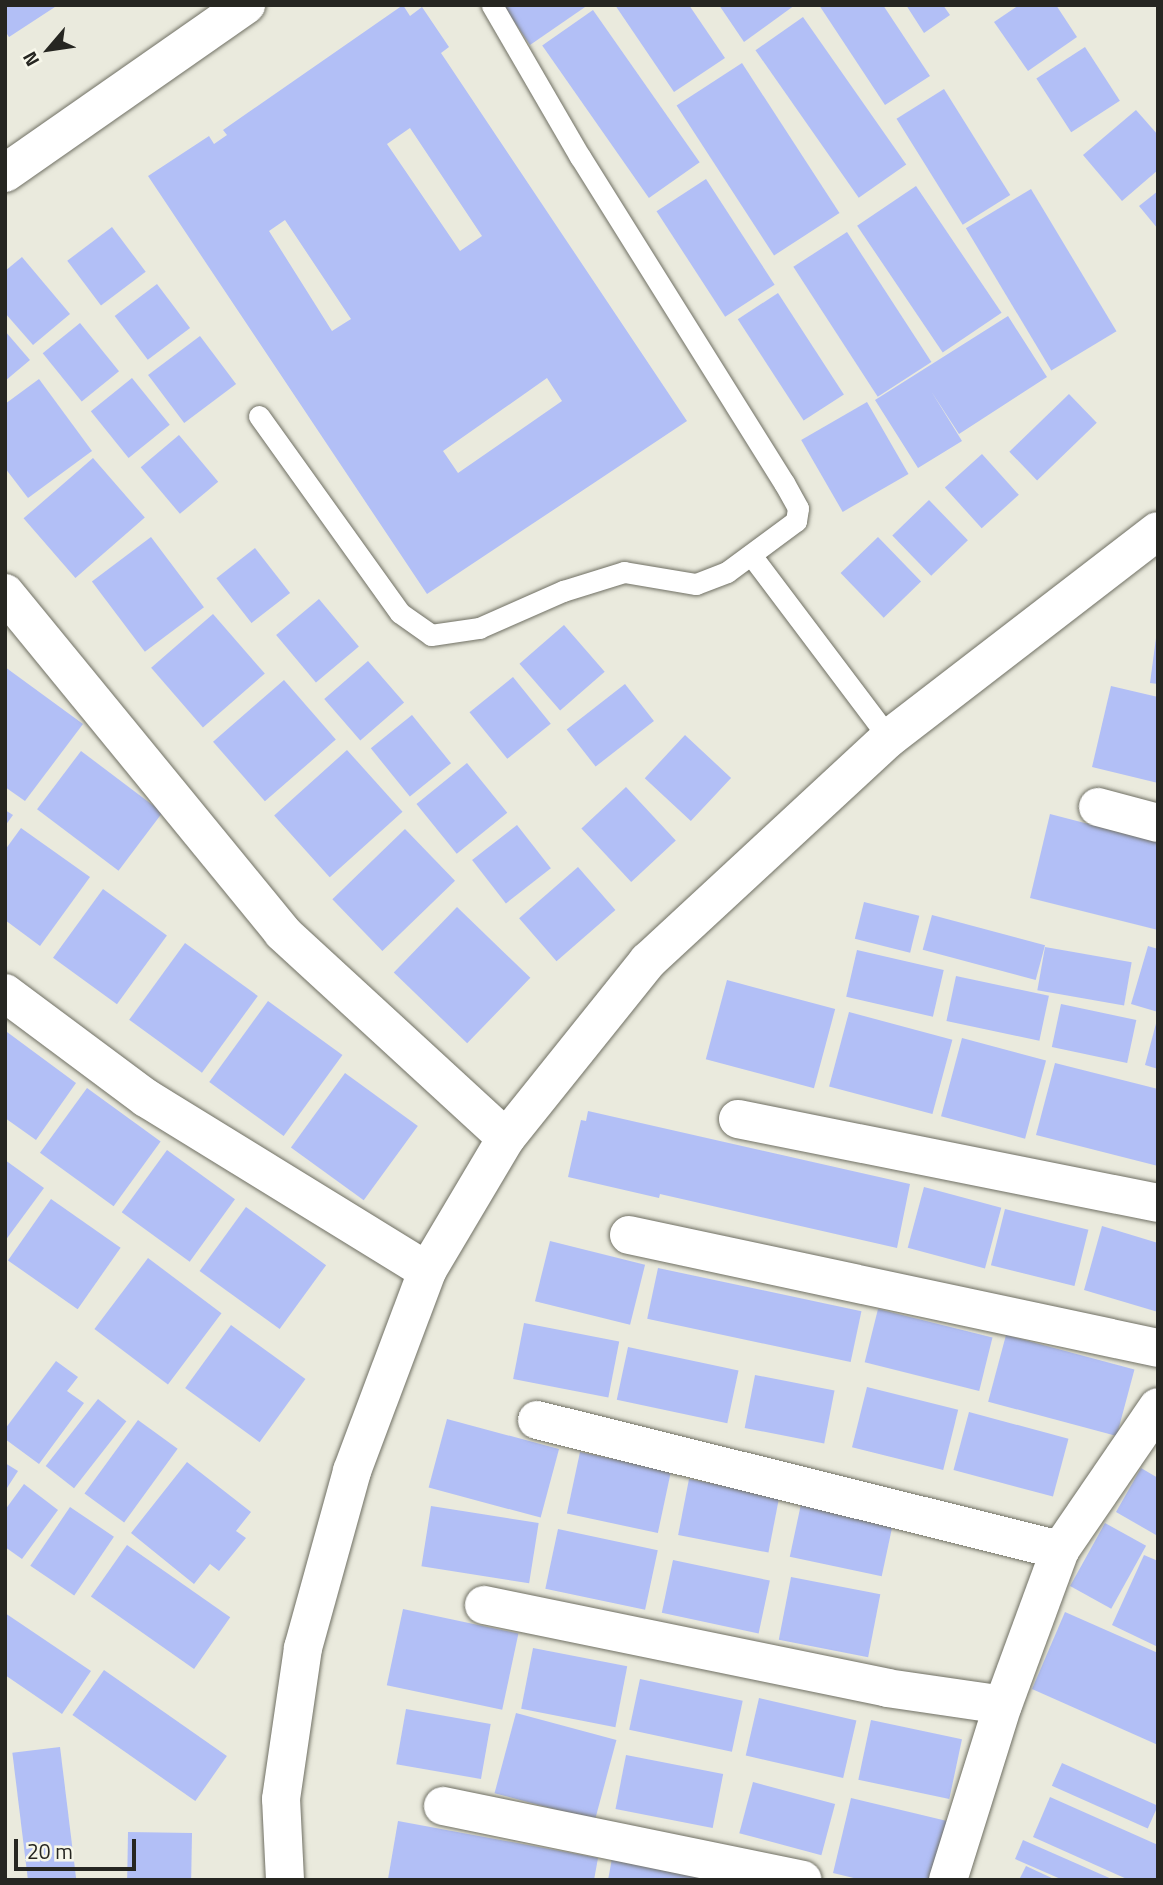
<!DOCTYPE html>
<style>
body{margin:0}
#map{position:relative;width:1163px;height:1885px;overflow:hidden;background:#eaeadd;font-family:"Titillium Web",sans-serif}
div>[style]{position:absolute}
.building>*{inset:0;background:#b2bff6;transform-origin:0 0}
.roads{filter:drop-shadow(0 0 2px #707064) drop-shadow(0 0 2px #707064)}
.service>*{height:21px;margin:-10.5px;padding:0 10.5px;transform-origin:10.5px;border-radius:10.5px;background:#fff}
.minor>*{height:38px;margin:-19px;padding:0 19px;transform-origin:19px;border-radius:19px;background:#fff}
span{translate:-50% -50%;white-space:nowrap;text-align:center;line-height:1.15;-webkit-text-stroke:5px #f7f7ea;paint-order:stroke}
.frame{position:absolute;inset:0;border:7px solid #262621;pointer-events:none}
.north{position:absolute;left:14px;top:14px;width:70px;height:70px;-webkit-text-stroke:5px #f7f7ea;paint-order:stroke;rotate:241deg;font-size:19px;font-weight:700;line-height:28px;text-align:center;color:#262621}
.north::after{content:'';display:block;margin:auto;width:24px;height:32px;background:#262621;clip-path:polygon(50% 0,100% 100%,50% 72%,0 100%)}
.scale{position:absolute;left:14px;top:1839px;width:122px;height:32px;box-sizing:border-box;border:4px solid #262621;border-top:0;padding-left:9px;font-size:21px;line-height:24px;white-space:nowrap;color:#262621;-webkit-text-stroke:5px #f7f7ea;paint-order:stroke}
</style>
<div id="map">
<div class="building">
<div style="clip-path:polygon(5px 5px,58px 5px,9px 37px,5px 31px)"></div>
<div style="clip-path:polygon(evenodd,403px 5px,410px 16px,422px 7px,449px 47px,441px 53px,687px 421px,427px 594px,148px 176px,209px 136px,214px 144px,227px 135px,223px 130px,403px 5px,410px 128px,482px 236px,460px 251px,387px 144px,410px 128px,403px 5px,285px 220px,351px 319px,332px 331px,269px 231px,285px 220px,403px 5px,547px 378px,562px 401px,458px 473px,443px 451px,547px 378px)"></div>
<div style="clip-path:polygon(503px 5px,588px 5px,530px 45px)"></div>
<div style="clip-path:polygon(615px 5px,689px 5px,725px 58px,674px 92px)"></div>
<div style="clip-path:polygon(719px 5px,795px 5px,744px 42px)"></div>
<div style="clip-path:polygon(819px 5px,883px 5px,930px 76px,885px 105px)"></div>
<div style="clip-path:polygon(906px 5px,943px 5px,950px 15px,924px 33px)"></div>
<div style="clip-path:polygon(1019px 5px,1056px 5px,1077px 37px,1028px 71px,994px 22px)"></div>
<div style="left:593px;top:10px;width:186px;height:62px;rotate:55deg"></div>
<div style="left:803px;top:17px;width:180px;height:58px;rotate:55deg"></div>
<div style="left:1085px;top:47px;width:64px;height:58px;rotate:57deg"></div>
<div style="left:742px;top:63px;width:179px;height:78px;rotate:57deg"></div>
<div style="left:944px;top:89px;width:125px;height:56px;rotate:58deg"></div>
<div style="clip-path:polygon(1136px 110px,1158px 135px,1158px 170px,1122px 201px,1083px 155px)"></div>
<div style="left:706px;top:179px;width:126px;height:59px;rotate:57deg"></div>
<div style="left:916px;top:186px;width:153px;height:71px;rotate:56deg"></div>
<div style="left:1031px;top:189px;width:166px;height:76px;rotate:59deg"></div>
<div style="clip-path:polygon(1158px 191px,1158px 229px,1139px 206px)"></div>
<div style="left:112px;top:227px;width:56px;height:56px;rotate:53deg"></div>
<div style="left:847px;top:232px;width:155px;height:64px;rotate:57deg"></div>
<div style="clip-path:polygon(22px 257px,70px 314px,33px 345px,5px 313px,5px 271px)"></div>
<div style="left:157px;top:284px;width:55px;height:53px;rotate:53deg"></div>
<div style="left:778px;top:293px;width:121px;height:48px;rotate:57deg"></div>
<div style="clip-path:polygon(1008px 316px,1047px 377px,959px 434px,931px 391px,962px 441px,918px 468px,875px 400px)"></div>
<div style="left:80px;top:323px;width:62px;height:48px;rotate:51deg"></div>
<div style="clip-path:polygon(5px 331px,30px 360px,5px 381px)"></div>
<div style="left:200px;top:336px;width:60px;height:65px;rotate:53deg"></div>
<div style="left:132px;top:378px;width:60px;height:53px;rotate:51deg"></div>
<div style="clip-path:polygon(39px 379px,92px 451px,28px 498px,5px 468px,5px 404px)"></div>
<div style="left:1069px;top:394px;width:40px;height:83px;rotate:46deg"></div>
<div style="left:867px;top:402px;width:83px;height:76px;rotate:60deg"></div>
<div style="left:179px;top:435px;width:61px;height:50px;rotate:50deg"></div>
<div style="left:982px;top:454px;width:55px;height:50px;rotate:48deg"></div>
<div style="left:93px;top:458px;width:79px;height:92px;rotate:49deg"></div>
<div style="left:929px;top:500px;width:56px;height:51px;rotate:46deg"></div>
<div style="left:151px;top:537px;width:88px;height:74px;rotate:53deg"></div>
<div style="left:878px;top:537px;width:62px;height:52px;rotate:46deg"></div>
<div style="left:255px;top:548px;width:57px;height:49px;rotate:52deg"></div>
<div style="left:319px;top:599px;width:62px;height:56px;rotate:50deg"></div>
<div style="left:213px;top:614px;width:79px;height:82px;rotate:49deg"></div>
<div style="left:564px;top:625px;width:62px;height:59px;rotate:49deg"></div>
<div style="clip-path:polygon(1156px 638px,1158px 638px,1158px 684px,1150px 683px)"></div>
<div style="left:368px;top:661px;width:55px;height:58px;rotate:49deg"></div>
<div style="clip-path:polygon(5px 667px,83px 724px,25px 801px,5px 787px)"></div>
<div style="left:513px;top:677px;width:60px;height:56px;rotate:51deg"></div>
<div style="left:284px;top:680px;width:79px;height:94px;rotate:49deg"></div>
<div style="left:625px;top:684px;width:47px;height:74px;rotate:52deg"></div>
<div style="clip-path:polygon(1111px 686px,1158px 697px,1158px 783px,1092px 767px)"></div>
<div style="left:412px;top:715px;width:62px;height:53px;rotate:51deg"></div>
<div style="left:685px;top:735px;width:63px;height:59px;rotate:43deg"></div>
<div style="left:347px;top:750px;width:83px;height:98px;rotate:48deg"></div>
<div style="left:81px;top:751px;width:102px;height:73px;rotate:37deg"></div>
<div style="left:467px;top:763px;width:64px;height:65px;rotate:51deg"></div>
<div style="left:626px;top:787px;width:73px;height:61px;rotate:47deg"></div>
<div style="clip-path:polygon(5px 810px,13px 815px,5px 826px)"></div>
<div style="clip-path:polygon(1050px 814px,1158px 842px,1158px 930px,1030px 898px)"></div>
<div style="left:517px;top:825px;width:55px;height:57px;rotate:52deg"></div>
<div style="clip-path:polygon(21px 828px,90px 877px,40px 946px,5px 920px,5px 850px)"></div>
<div style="left:405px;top:829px;width:72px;height:101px;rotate:46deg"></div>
<div style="left:578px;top:867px;width:57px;height:78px;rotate:49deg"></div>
<div style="left:103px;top:889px;width:79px;height:85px;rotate:36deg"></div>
<div style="left:864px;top:902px;width:57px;height:38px;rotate:14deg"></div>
<div style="left:457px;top:907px;width:102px;height:91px;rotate:44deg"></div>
<div style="left:932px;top:915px;width:117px;height:36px;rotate:15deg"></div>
<div style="left:185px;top:943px;width:90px;height:95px;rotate:36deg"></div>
<div style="clip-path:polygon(1148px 946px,1158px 949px,1158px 1012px,1131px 1004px)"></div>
<div style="left:1045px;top:947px;width:88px;height:44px;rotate:10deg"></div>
<div style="left:857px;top:950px;width:89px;height:48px;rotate:13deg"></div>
<div style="left:956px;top:976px;width:95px;height:46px;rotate:12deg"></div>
<div style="left:727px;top:980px;width:112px;height:82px;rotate:15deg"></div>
<div style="left:268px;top:1001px;width:92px;height:100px;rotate:36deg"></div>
<div style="left:1061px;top:1004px;width:77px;height:44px;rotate:12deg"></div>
<div style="left:849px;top:1012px;width:107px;height:77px;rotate:15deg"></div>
<div style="clip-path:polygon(1158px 1016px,1158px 1069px,1145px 1065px)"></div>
<div style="clip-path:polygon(7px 1032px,76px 1083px,36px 1140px,5px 1118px)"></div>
<div style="left:962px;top:1038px;width:87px;height:81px;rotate:15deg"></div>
<div style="clip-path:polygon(1055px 1063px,1158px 1089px,1158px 1166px,1036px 1135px)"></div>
<div style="left:345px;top:1073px;width:90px;height:92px;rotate:36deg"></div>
<div style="left:87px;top:1088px;width:91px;height:80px;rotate:36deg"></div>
<div style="clip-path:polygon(588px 1111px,910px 1184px,897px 1248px,660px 1194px,659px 1198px,568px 1177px,581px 1120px,586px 1121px)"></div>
<div style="left:167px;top:1150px;width:84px;height:77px;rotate:36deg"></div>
<div style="clip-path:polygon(5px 1160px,44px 1188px,5px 1241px)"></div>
<div style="left:924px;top:1187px;width:80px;height:63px;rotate:15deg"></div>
<div style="left:51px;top:1199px;width:85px;height:75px;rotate:35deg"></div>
<div style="left:246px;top:1207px;width:99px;height:79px;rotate:36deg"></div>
<div style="left:1005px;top:1209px;width:86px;height:58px;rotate:14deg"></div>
<div style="clip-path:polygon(1102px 1226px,1158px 1243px,1158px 1312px,1084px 1290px)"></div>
<div style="left:550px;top:1241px;width:98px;height:62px;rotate:14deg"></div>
<div style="left:148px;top:1258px;width:92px;height:89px;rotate:37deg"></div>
<div style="left:658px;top:1268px;width:208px;height:52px;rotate:12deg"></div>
<div style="left:878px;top:1309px;width:118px;height:55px;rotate:14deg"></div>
<div style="left:524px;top:1323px;width:97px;height:57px;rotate:11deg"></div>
<div style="left:231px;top:1325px;width:92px;height:78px;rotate:36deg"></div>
<div style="left:1006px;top:1335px;width:133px;height:69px;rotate:15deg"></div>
<div style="left:628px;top:1347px;width:113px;height:54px;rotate:12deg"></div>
<div style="clip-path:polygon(56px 1361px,78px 1377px,67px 1391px,84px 1403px,39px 1464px,5px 1439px,5px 1429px)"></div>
<div style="left:755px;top:1375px;width:81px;height:54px;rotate:11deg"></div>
<div style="left:867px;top:1387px;width:94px;height:62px;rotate:14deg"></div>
<div style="left:98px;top:1399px;width:36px;height:85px;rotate:38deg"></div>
<div style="left:969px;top:1412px;width:103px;height:60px;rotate:15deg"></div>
<div style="left:447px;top:1419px;width:116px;height:71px;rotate:15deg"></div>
<div style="left:138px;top:1420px;width:49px;height:91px;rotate:36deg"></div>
<div style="left:580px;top:1452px;width:93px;height:63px;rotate:12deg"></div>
<div style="clip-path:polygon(187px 1462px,251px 1512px,236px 1531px,246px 1538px,219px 1571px,210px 1564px,194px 1584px,131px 1533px)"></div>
<div style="clip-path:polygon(5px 1463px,18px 1471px,5px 1491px)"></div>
<div style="clip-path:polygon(1141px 1468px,1158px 1478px,1156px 1535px,1116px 1512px)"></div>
<div style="left:689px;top:1479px;width:92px;height:57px;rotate:11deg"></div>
<div style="clip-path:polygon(24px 1484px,58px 1510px,22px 1559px,5px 1547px,5px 1510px)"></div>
<div style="left:801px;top:1504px;width:94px;height:54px;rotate:12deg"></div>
<div style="left:431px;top:1506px;width:109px;height:61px;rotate:9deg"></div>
<div style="left:70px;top:1507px;width:53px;height:71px;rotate:34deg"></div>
<div style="left:1105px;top:1523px;width:47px;height:72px;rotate:29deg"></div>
<div style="left:558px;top:1529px;width:102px;height:61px;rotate:12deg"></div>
<div style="left:127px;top:1545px;width:126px;height:63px;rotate:35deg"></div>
<div style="clip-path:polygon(1144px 1555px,1158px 1561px,1158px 1647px,1112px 1625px)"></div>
<div style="left:673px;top:1560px;width:99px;height:54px;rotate:12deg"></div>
<div style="left:791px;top:1577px;width:91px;height:64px;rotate:11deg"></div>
<div style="left:403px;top:1609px;width:118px;height:78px;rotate:12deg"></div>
<div style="clip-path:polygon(1065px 1612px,1158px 1653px,1158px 1745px,1032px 1689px)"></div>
<div style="clip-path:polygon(5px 1613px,91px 1671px,62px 1714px,5px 1675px)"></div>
<div style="left:533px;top:1648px;width:96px;height:62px;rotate:11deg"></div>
<div style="left:104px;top:1670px;width:150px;height:55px;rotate:35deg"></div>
<div style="left:640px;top:1679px;width:105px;height:52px;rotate:12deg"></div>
<div style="left:759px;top:1698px;width:100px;height:59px;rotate:13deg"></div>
<div style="left:406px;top:1709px;width:86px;height:56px;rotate:10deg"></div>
<div style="left:516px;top:1713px;width:104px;height:83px;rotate:15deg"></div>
<div style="left:871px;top:1720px;width:93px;height:61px;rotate:12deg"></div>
<div style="left:60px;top:1747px;width:134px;height:48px;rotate:83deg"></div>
<div style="left:626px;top:1755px;width:99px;height:55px;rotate:11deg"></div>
<div style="left:1062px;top:1763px;width:105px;height:25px;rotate:24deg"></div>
<div style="left:753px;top:1782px;width:85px;height:53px;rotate:15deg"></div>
<div style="clip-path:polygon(1050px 1797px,1158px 1845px,1158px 1880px,1129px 1880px,1033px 1837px)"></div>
<div style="clip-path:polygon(851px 1798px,947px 1821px,933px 1880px,862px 1880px,833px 1873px)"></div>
<div style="clip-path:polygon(398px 1821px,598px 1858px,594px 1880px,388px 1879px)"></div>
<div style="left:128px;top:1832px;width:64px;height:48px;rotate:1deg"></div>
<div style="clip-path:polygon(1023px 1840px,1114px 1880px,1063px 1880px,1015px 1859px)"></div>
<div style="clip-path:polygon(613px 1853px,745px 1880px,608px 1880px)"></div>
<div style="clip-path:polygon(1026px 1866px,1056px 1880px,1019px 1880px)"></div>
</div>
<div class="roads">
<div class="service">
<div style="left:259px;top:416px;width:242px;rotate:54.4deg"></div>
<div style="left:400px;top:613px;width:38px;rotate:35deg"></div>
<div style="left:431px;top:635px;width:49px;rotate:-8.3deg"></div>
<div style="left:479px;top:628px;width:92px;rotate:-23.8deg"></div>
<div style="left:563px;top:591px;width:64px;rotate:-17.3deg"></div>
<div style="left:624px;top:572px;width:73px;rotate:9.5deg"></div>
<div style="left:696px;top:584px;width:33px;rotate:-21deg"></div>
<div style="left:727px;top:572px;width:86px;rotate:-36.5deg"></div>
<div style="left:796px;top:521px;width:13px;rotate:-81deg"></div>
<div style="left:798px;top:508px;width:29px;rotate:-119deg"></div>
<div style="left:784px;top:483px;width:385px;rotate:-122deg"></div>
<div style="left:580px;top:157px;width:176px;rotate:-120.1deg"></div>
<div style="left:751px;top:555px;width:229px;rotate:53deg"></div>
</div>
<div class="minor">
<div style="left:5px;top:173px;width:294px;rotate:-34.9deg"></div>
<div style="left:5px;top:593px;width:438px;rotate:50.7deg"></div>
<div style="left:282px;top:932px;width:304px;rotate:42.6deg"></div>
<div style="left:1098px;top:807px;width:62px;rotate:14.9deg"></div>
<div style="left:5px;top:993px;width:176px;rotate:36.7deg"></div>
<div style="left:146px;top:1098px;width:330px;rotate:31.6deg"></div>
<div style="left:738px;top:1119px;width:428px;rotate:11.3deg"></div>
<div style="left:629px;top:1235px;width:541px;rotate:12.06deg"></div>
<div style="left:537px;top:1420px;width:539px;rotate:13.96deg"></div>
<div style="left:484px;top:1605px;width:411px;rotate:11.6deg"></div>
<div style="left:887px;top:1688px;width:117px;rotate:8.3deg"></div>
<div style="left:443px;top:1806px;width:367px;rotate:11.6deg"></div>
<div style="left:285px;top:1880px;width:81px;rotate:-92.8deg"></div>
<div style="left:281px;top:1799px;width:153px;rotate:-81.7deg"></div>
<div style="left:303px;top:1648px;width:184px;rotate:-74.5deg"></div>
<div style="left:352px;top:1471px;width:214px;rotate:-69.4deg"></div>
<div style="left:427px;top:1271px;width:155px;rotate:-59.3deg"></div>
<div style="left:506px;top:1138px;width:227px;rotate:-51.3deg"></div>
<div style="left:648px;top:961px;width:328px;rotate:-42.8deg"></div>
<div style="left:889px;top:738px;width:339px;rotate:-37.6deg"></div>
<div style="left:948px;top:1880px;width:183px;rotate:-72.6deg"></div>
<div style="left:1003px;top:1705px;width:165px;rotate:-69.8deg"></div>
<div style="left:1060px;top:1550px;width:173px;rotate:-55.6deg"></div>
</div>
</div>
<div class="frame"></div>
<div class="north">N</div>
<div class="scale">20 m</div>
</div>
